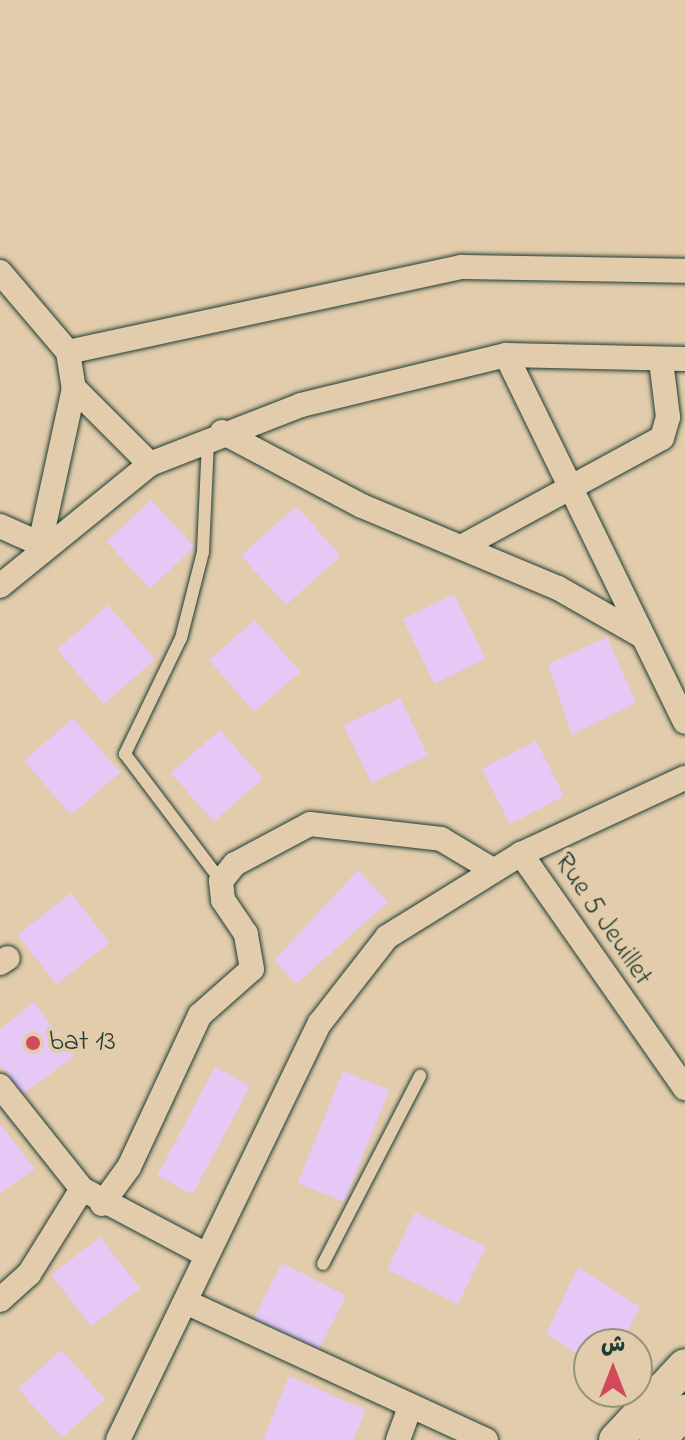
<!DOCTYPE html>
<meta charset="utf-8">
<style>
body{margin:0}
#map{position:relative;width:685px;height:1440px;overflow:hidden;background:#e2ccab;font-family:"Indie Flower","Playpen Sans Arabic",sans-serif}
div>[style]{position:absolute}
.building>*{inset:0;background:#e5c8f6;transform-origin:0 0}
.roads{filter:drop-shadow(0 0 2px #1f3d34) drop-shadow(0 0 2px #1f3d34)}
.service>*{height:12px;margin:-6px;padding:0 6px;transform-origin:6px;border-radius:6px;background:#e2ccab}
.minor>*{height:24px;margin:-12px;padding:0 12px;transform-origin:12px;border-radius:12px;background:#e2ccab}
.secondary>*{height:34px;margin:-17px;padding:0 17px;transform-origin:17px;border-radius:17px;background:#e2ccab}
.dots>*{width:22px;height:22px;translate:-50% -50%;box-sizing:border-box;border:4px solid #e2ccab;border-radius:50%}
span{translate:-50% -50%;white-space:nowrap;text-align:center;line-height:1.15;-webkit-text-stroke:8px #e2ccab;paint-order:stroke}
.street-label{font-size:28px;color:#1f3d34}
.poi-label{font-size:28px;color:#1f3d34}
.left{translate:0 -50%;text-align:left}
.north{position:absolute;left:573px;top:1328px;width:80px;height:80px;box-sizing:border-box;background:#e2ccab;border:2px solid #94937b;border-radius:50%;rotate:0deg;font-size:22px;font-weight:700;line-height:32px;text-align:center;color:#1f3d34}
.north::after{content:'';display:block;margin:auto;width:28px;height:36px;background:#d1495b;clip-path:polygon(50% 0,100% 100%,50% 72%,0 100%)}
</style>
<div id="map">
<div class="building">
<div style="left:151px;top:500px;width:64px;height:61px;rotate:47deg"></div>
<div style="left:296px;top:506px;width:67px;height:74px;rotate:48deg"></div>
<div style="left:454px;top:594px;width:72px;height:57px;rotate:64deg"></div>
<div style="left:108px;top:605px;width:72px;height:68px;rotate:49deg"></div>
<div style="left:255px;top:620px;width:69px;height:61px;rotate:49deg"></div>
<div style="clip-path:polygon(607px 637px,636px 703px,572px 735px,548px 664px)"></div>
<div style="left:400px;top:698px;width:64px;height:63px;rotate:64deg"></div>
<div style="left:73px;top:718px;width:72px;height:65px;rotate:49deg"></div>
<div style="left:220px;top:730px;width:65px;height:65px;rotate:49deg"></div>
<div style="left:536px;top:741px;width:62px;height:61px;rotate:63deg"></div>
<div style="clip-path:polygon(358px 870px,388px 902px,296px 984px,274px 960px)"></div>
<div style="left:71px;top:893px;width:63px;height:68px;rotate:52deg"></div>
<div style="clip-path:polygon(34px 1002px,75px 1056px,22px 1094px,0 1065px,0 1029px)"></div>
<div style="left:215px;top:1067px;width:40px;height:123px;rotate:28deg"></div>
<div style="left:343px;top:1071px;width:50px;height:121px;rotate:22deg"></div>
<div style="clip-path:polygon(0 1124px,35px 1169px,0 1193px)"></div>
<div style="left:415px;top:1212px;width:79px;height:64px;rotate:26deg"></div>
<div style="left:100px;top:1237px;width:65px;height:62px;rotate:52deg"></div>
<div style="left:282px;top:1263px;width:72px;height:62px;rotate:27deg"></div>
<div style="clip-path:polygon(578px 1267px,640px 1307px,621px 1344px,589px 1344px,589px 1361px,546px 1334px)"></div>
<div style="left:61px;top:1350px;width:66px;height:58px;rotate:48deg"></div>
<div style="clip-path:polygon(289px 1376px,366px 1410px,353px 1440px,263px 1440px)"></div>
</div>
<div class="roads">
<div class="service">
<div style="left:208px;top:441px;width:111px;rotate:92.6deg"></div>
<div style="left:203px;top:552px;width:89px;rotate:104.3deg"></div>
<div style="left:181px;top:638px;width:129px;rotate:115.8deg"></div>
<div style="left:125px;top:754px;width:159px;rotate:52.9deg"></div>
<div style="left:323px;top:1264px;width:212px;rotate:-62.7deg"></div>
</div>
<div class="minor">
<div style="left:0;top:272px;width:105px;rotate:49.6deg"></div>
<div style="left:68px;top:352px;width:36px;rotate:81deg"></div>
<div style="left:74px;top:388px;width:155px;rotate:102.3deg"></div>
<div style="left:68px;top:352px;width:402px;rotate:-12.2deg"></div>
<div style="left:461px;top:267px;width:224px;rotate:1deg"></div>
<div style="left:506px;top:355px;width:408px;rotate:64deg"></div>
<div style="left:74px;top:388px;width:107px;rotate:45deg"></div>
<div style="left:222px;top:432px;width:158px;rotate:27.9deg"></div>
<div style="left:362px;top:506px;width:212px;rotate:22.7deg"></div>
<div style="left:558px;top:588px;width:95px;rotate:29.8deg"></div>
<div style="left:0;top:526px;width:51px;rotate:24.1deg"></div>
<div style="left:463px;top:546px;width:226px;rotate:-28.5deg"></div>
<div style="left:662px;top:438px;width:22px;rotate:-74deg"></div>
<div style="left:668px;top:417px;width:56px;rotate:-97.1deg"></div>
<div style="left:0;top:586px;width:193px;rotate:-39.1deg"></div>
<div style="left:150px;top:464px;width:162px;rotate:-21.3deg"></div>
<div style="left:301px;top:405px;width:211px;rotate:-13.7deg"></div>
<div style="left:506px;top:355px;width:179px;rotate:1.3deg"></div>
<div style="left:521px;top:854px;width:286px;rotate:55deg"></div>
<div style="left:0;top:963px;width:9px;rotate:-32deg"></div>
<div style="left:0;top:1086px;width:132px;rotate:51.5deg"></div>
<div style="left:82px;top:1189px;width:139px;rotate:27.9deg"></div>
<div style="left:102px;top:1204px;width:46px;rotate:-53.9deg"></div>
<div style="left:129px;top:1167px;width:168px;rotate:-65deg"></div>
<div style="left:200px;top:1015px;width:69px;rotate:-41.5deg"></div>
<div style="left:252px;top:969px;width:36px;rotate:-100deg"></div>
<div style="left:246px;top:934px;width:41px;rotate:-124.1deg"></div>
<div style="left:223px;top:900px;width:19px;rotate:-96deg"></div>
<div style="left:221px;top:881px;width:22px;rotate:-51deg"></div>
<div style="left:235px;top:864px;width:85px;rotate:-28.1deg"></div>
<div style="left:310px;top:824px;width:132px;rotate:6.5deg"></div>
<div style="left:441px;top:839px;width:61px;rotate:30.8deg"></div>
<div style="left:0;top:1300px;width:39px;rotate:-42deg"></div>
<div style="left:29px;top:1274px;width:100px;rotate:-58.1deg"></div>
<div style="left:188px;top:1303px;width:328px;rotate:24.7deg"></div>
<div style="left:118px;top:1440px;width:463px;rotate:-64.2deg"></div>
<div style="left:320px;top:1023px;width:109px;rotate:-52.1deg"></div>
<div style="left:387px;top:937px;width:158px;rotate:-31.8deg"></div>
<div style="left:521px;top:854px;width:181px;rotate:-24.9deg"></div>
<div style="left:398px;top:1440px;width:35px;rotate:-70deg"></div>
</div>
<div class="secondary">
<div style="left:616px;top:1440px;width:101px;rotate:-47deg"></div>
<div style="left:657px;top:1440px;width:40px;rotate:-45deg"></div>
</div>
</div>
<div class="dots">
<div style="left:33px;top:1043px;background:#d1495b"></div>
</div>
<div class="street-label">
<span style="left:602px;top:920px;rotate:56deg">Rue 5 Jeuillet</span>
</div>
<div class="poi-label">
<span class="left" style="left:49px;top:1043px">bat 13</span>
</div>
<div class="north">ش</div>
</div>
